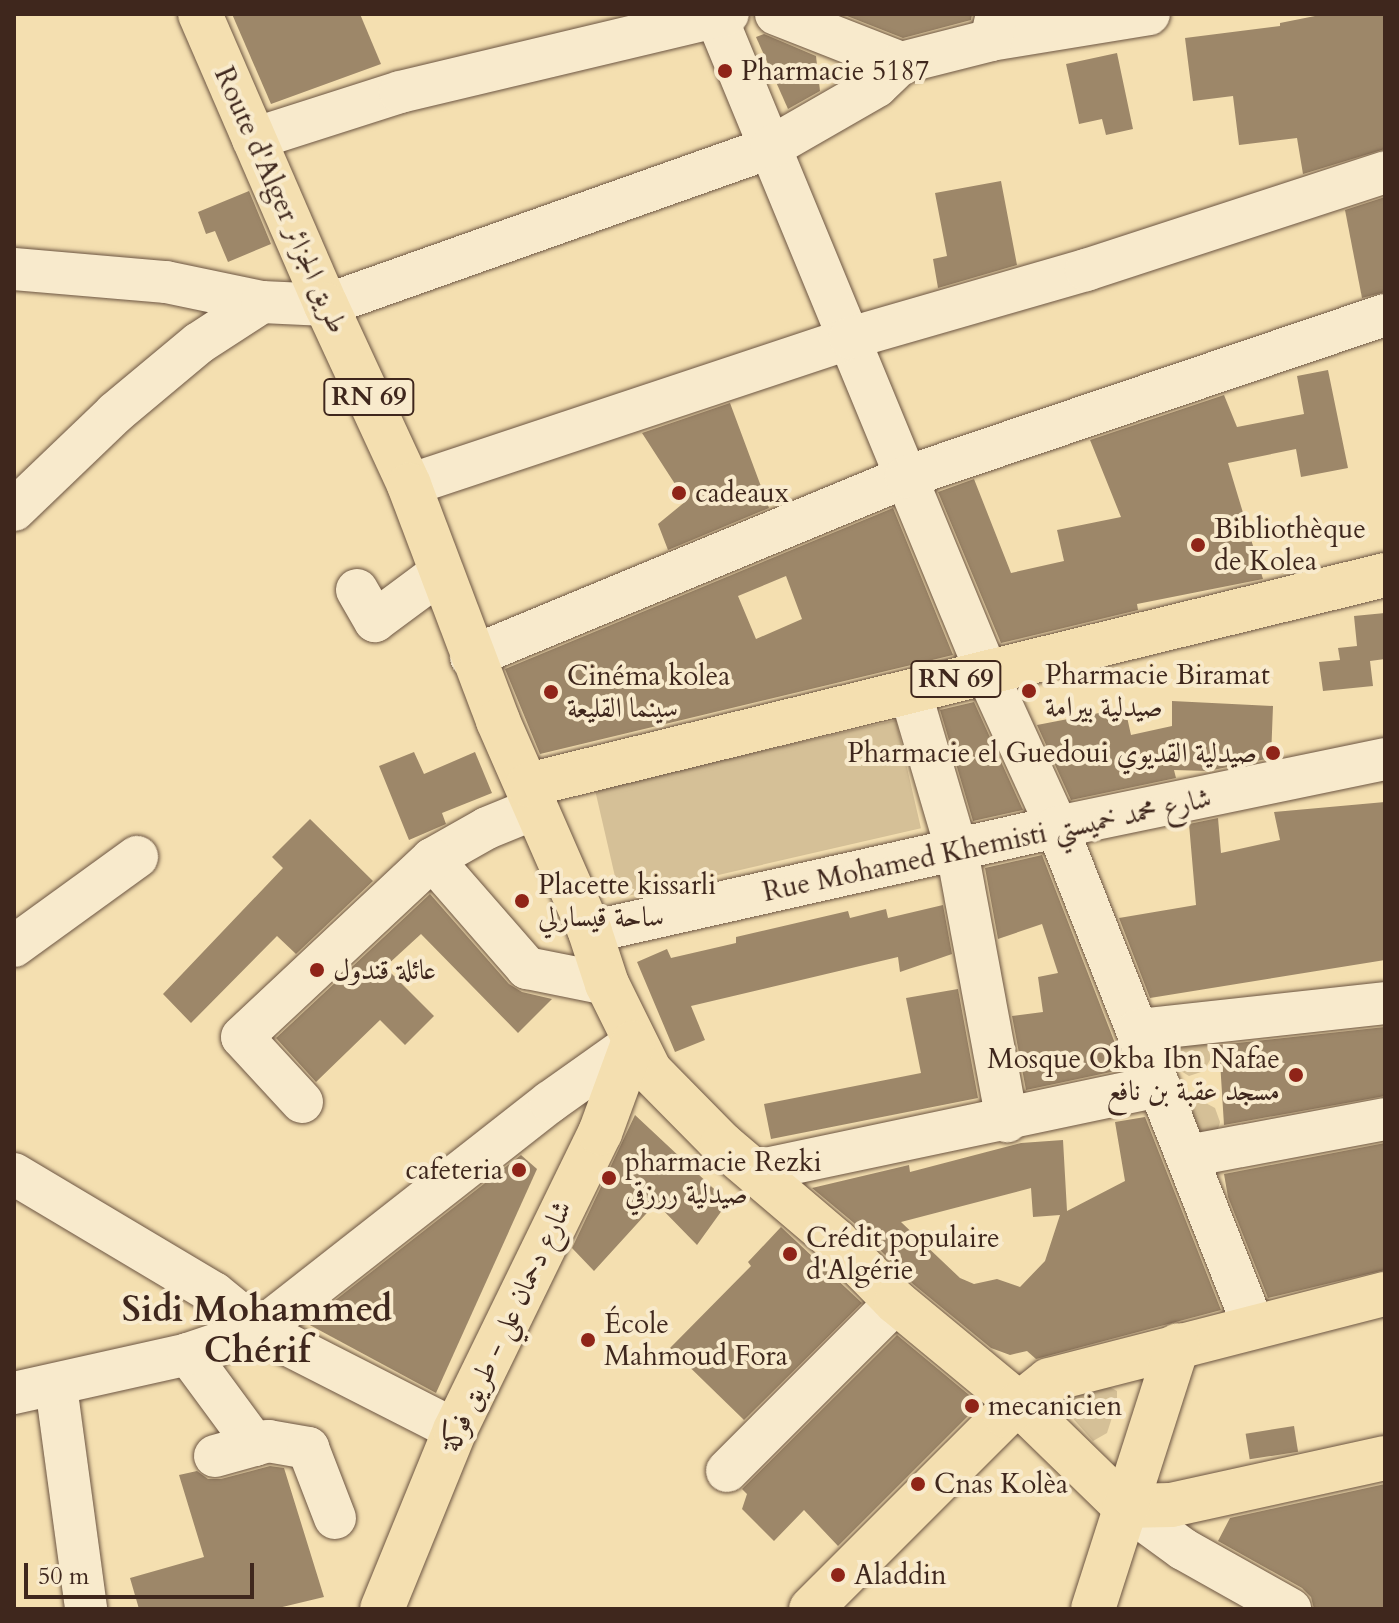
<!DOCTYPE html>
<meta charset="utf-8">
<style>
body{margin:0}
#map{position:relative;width:1399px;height:1623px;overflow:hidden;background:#f4dfb0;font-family:Cardo,Amiri,serif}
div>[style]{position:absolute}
.green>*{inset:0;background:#d5c097;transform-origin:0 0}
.building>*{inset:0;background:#9d8769;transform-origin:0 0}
.roads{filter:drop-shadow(0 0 2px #6c5542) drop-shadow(0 0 2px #6c5542)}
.minor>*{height:42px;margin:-21px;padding:0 21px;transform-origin:21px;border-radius:21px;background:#f8eacc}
.major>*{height:44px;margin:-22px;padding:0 22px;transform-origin:22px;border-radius:22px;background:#f4dfb0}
.dots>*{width:22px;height:22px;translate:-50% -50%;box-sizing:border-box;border:4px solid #f8eacc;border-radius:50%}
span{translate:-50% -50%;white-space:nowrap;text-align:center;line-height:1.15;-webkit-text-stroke:8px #f8eacc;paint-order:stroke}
.shield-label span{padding:2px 6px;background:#f8eacc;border:2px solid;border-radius:6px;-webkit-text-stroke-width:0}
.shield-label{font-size:26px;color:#3f271d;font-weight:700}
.poi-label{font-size:28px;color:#3f271d}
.left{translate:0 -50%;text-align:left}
.right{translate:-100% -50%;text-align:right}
.street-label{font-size:28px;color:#3f271d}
.district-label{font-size:36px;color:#3f271d;font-weight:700}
.frame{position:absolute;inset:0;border:16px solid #3f271d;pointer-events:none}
.scale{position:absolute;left:24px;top:1563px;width:230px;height:36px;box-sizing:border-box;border:4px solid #3f271d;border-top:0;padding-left:10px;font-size:24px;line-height:28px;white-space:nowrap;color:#3f271d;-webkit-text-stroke:6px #f8eacc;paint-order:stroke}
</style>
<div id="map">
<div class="green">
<div style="left:896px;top:720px;width:111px;height:309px;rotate:77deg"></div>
<div style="clip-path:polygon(1206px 1043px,1211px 1058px,1204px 1071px,1189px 1076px,1176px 1068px,1172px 1054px,1174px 1047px)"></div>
<div style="clip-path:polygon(1202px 1101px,1215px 1108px,1220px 1122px,1218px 1129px,1198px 1140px,1188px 1105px)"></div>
<div style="clip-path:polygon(1108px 1386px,1117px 1391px,1117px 1402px,1107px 1433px,1093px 1441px,1069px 1414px,1066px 1404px,1070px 1397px)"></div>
</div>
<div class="building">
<div style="clip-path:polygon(232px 14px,360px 14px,381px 64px,271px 104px)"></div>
<div style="clip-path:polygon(842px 14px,972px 14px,971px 20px,903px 38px)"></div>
<div style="clip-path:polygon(1325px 14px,1385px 14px,1385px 149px,1303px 174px,1297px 138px,1239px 145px,1233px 96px,1193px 101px,1185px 38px,1280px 26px,1280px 23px)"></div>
<div style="clip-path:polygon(764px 34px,816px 56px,820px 91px,788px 109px,756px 37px)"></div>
<div style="clip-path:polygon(1117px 53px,1133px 129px,1106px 135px,1102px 119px,1079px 124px,1066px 64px)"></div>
<div style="clip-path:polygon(1001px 181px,1017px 265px,938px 288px,933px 259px,947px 256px,935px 193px)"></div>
<div style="clip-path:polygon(249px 191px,271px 244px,228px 262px,215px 231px,206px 234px,198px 212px)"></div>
<div style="clip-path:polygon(1385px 197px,1385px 292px,1362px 298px,1345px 210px)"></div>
<div style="clip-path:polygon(1328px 370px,1348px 468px,1301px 477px,1296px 449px,1228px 463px,1263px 579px,1137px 604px,1138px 610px,1001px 643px,938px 492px,974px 479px,1011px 573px,1064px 561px,1057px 530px,1121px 517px,1090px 440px,1224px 395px,1237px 427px,1304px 414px,1297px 376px)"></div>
<div style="clip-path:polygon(730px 403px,769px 508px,668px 550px,658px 524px,686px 501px,642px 433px)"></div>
<div style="clip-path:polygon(evenodd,893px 508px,953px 655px,540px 754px,505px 669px,893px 508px,786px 576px,802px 619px,756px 639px,738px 596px,786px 576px)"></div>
<div style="clip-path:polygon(1385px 613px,1385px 659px,1370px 661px,1373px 686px,1323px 691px,1319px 662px,1340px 660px,1338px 648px,1357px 646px,1354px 616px)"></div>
<div style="clip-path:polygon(1172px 701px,1273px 706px,1271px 758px,1208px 771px,1174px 770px,1176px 778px,1071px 800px,1037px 725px,1125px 708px,1131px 735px,1172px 726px)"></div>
<div style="clip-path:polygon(974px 702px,1023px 810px,973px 821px,940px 710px)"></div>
<div style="clip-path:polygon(414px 752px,424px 774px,475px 752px,492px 793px,442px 813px,446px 824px,409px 840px,379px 766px)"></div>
<div style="clip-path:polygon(1385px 802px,1385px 960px,1150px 998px,1119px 918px,1196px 905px,1189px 824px,1218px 818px,1221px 853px,1280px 840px,1274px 812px)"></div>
<div style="clip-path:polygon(310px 819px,373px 881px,296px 954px,277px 936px,191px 1023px,163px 994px,283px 868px,272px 857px)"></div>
<div style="clip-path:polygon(1042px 855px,1125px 1069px,1026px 1090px,1012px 1016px,1043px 1012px,1038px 977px,1058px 973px,1042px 924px,998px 939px,985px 868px)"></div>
<div style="clip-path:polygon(430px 894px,509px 984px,522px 992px,552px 999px,518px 1033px,421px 934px,385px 967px,434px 1016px,405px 1045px,380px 1020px,316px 1082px,276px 1038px)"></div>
<div style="clip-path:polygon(943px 905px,952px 954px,900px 972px,898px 957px,691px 1006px,705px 1040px,675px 1052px,637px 962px,667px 949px,671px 958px,736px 943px,736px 937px,848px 911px,850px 918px,886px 909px,888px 918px)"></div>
<div style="clip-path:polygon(958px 989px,978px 1098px,771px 1139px,764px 1104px,921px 1073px,906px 998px)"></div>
<div style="clip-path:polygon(1385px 1027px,1385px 1096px,1224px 1125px,1219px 1045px)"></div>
<div style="clip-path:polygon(635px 1115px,728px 1202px,697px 1245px,656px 1203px,594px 1271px,572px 1248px)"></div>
<div style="clip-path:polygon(evenodd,1145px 1117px,1221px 1310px,1036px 1359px,1027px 1351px,1010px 1355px,991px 1348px,913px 1284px,854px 1223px,812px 1188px,909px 1165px,910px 1172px,1021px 1143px,1063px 1140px,1067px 1211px,1125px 1181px,1115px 1122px,1145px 1117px,1031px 1188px,1033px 1217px,1060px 1215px,1045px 1261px,1020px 1287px,997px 1279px,974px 1284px,960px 1278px,901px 1222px,1031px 1188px)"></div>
<div style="clip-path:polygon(1385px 1143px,1385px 1270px,1268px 1298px,1228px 1197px,1224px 1174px)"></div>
<div style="clip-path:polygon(521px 1155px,537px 1169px,436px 1393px,306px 1323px)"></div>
<div style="clip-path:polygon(781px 1227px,862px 1303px,744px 1420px,670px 1348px,751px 1266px,748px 1262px)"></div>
<div style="clip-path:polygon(897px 1335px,980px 1404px,838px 1546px,804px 1510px,774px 1541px,742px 1509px,747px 1494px,742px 1489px)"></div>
<div style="left:1294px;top:1426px;width:26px;height:49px;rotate:81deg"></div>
<div style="clip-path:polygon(270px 1466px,284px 1468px,324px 1597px,274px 1609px,139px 1609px,130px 1578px,204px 1557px,179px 1475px,197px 1471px,208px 1479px,221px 1479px)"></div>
<div style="clip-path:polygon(1385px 1484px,1385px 1609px,1314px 1609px,1311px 1597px,1302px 1588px,1218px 1541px,1230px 1518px)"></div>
</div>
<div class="roads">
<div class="minor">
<div style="left:715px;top:14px;width:711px;rotate:67.58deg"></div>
<div style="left:986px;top:671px;width:171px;rotate:65.5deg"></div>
<div style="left:1057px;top:827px;width:535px;rotate:68.52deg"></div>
<div style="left:776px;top:14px;width:134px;rotate:21.4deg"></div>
<div style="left:991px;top:40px;width:160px;rotate:-9.3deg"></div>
<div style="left:253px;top:139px;width:154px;rotate:-17.7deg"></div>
<div style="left:400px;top:92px;width:337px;rotate:-13.4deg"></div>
<div style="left:14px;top:269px;width:153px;rotate:4.9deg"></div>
<div style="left:166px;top:282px;width:98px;rotate:11.8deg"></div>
<div style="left:409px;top:485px;width:465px;rotate:-18.4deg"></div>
<div style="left:850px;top:338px;width:246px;rotate:-16.1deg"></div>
<div style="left:1086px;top:270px;width:315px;rotate:-18.1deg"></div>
<div style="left:14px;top:510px;width:140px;rotate:-43.8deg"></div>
<div style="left:115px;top:413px;width:109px;rotate:-39.8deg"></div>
<div style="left:199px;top:343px;width:75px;rotate:-33.1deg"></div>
<div style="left:262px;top:302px;width:64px;rotate:2.7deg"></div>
<div style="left:326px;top:305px;width:472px;rotate:-19.5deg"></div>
<div style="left:771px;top:147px;width:122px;rotate:-29.9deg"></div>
<div style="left:877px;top:86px;width:33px;rotate:-44deg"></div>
<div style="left:901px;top:63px;width:93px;rotate:-14.3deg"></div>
<div style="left:991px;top:40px;width:27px;rotate:-77deg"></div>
<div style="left:357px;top:590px;width:36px;rotate:60deg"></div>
<div style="left:375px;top:621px;width:82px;rotate:-36.6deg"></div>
<div style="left:471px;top:657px;width:471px;rotate:-22.5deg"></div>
<div style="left:906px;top:477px;width:506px;rotate:-18.69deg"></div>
<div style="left:910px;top:691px;width:167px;rotate:73.6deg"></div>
<div style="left:957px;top:851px;width:275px;rotate:79.5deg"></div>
<div style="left:536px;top:808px;width:53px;rotate:157.8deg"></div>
<div style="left:487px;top:828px;width:63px;rotate:150.6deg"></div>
<div style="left:432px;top:859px;width:145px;rotate:48.9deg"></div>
<div style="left:527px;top:968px;width:82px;rotate:11.3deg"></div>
<div style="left:590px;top:932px;width:479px;rotate:-12.7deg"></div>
<div style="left:1057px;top:827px;width:335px;rotate:-11.7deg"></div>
<div style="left:14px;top:946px;width:152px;rotate:-35.9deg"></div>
<div style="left:1138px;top:1030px;width:248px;rotate:-6.2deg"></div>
<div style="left:302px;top:1102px;width:88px;rotate:-132.7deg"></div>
<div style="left:242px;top:1037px;width:260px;rotate:-43.1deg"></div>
<div style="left:1188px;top:1156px;width:200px;rotate:-10.6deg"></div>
<div style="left:756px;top:1171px;width:412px;rotate:-11.9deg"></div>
<div style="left:14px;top:1174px;width:233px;rotate:30.8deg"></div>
<div style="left:214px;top:1293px;width:58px;rotate:39.4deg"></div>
<div style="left:259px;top:1330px;width:220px;rotate:27deg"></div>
<div style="left:188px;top:1354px;width:113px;rotate:53.6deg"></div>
<div style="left:255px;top:1445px;width:14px;rotate:-17deg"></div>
<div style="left:268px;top:1441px;width:41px;rotate:9.9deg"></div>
<div style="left:308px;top:1448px;width:75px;rotate:68.9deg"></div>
<div style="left:56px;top:1386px;width:225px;rotate:82.3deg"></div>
<div style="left:14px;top:1393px;width:178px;rotate:-12.6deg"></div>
<div style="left:188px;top:1354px;width:75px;rotate:-18.7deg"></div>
<div style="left:259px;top:1330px;width:370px;rotate:-38.1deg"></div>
<div style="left:550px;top:1102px;width:102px;rotate:-35.4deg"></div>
<div style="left:215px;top:1456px;width:41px;rotate:-15.4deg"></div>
<div style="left:727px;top:1471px;width:239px;rotate:-45deg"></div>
<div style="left:1124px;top:1506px;width:73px;rotate:36.1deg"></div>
<div style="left:1183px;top:1549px;width:123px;rotate:29.3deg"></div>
</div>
<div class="major">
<div style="left:200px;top:14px;width:317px;rotate:66.6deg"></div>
<div style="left:326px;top:305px;width:198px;rotate:65.2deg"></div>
<div style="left:409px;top:485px;width:252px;rotate:69.3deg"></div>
<div style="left:498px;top:721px;width:230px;rotate:66.4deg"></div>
<div style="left:590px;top:932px;width:55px;rotate:71.9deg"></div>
<div style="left:607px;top:984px;width:97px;rotate:63.7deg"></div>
<div style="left:650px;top:1071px;width:103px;rotate:45.4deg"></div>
<div style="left:722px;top:1144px;width:150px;rotate:40.4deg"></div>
<div style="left:836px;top:1241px;width:86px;rotate:45.5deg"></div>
<div style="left:896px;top:1302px;width:158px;rotate:39.6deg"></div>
<div style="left:1018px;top:1403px;width:148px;rotate:44.2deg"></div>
<div style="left:528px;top:785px;width:882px;rotate:-13.77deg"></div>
<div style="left:1124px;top:1506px;width:47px;rotate:-1.2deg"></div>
<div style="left:1171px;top:1505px;width:219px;rotate:-12.4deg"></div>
<div style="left:382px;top:1609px;width:193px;rotate:-67.8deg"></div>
<div style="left:455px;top:1430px;width:331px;rotate:-64deg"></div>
<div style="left:600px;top:1133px;width:96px;rotate:-69.9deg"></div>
<div style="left:811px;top:1609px;width:274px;rotate:-45deg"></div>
<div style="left:1005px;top:1415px;width:56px;rotate:-38.5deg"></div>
<div style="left:1049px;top:1380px;width:347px;rotate:-14.4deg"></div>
<div style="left:1093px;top:1609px;width:277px;rotate:-72.2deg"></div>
</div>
</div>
<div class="dots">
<div style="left:725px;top:71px;background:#8f2418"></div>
<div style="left:679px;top:493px;background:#8f2418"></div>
<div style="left:1198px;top:545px;background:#8f2418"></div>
<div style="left:1029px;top:691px;background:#8f2418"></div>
<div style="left:551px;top:692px;background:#8f2418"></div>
<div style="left:1273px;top:753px;background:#8f2418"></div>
<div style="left:522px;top:901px;background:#8f2418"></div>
<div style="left:317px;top:970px;background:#8f2418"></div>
<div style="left:1296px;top:1075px;background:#8f2418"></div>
<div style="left:519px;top:1170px;background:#8f2418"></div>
<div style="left:609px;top:1178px;background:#8f2418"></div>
<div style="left:790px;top:1254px;background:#8f2418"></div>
<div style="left:588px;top:1340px;background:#8f2418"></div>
<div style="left:972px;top:1406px;background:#8f2418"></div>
<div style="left:918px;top:1484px;background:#8f2418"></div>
<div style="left:838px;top:1575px;background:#8f2418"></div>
</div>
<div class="shield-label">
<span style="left:369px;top:397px">RN 69</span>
<span style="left:956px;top:679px">RN 69</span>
</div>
<div class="poi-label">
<span class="left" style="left:741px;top:71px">Pharmacie 5187</span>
<span class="left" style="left:695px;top:493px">cadeaux</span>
<span class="left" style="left:1214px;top:545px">Bibliothèque<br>de Kolea</span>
<span class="left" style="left:1045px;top:691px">Pharmacie Biramat<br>صيدلية بيرامة</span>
<span class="left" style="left:567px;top:692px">Cinéma kolea<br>سينما القليعة</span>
<span class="right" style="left:1257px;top:753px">Pharmacie el Guedoui صيدلية القديوي</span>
<span class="left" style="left:538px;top:901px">Placette kissarli<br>ساحة قيسارلي</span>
<span class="left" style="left:333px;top:970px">عائلة قندول</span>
<span class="right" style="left:1280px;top:1075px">Mosque Okba Ibn Nafae<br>مسجد عقبة بن نافع</span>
<span class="left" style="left:625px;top:1178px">pharmacie Rezki<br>صيدلية ررزقي</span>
<span class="right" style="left:503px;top:1170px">cafeteria</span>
<span class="left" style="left:806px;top:1254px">Crédit populaire<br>d'Algérie</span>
<span class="left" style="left:604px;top:1340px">École<br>Mahmoud Fora</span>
<span class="left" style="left:988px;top:1406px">mecanicien</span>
<span class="left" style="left:934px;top:1484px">Cnas Kolèa</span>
<span class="left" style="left:854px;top:1575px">Aladdin</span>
</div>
<div class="street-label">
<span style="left:281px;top:200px;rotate:66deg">Route d'Alger طريق الجزائر</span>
<span style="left:987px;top:845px;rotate:-12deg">Rue Mohamed Khemisti شارع محمد خميستي</span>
<span style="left:506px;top:1326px;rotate:-65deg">شارع دحمان علي - طريق فوكة</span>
</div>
<div class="district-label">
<span style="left:257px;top:1330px">Sidi Mohammed<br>Chérif</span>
</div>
<div class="frame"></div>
<div class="scale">50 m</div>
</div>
